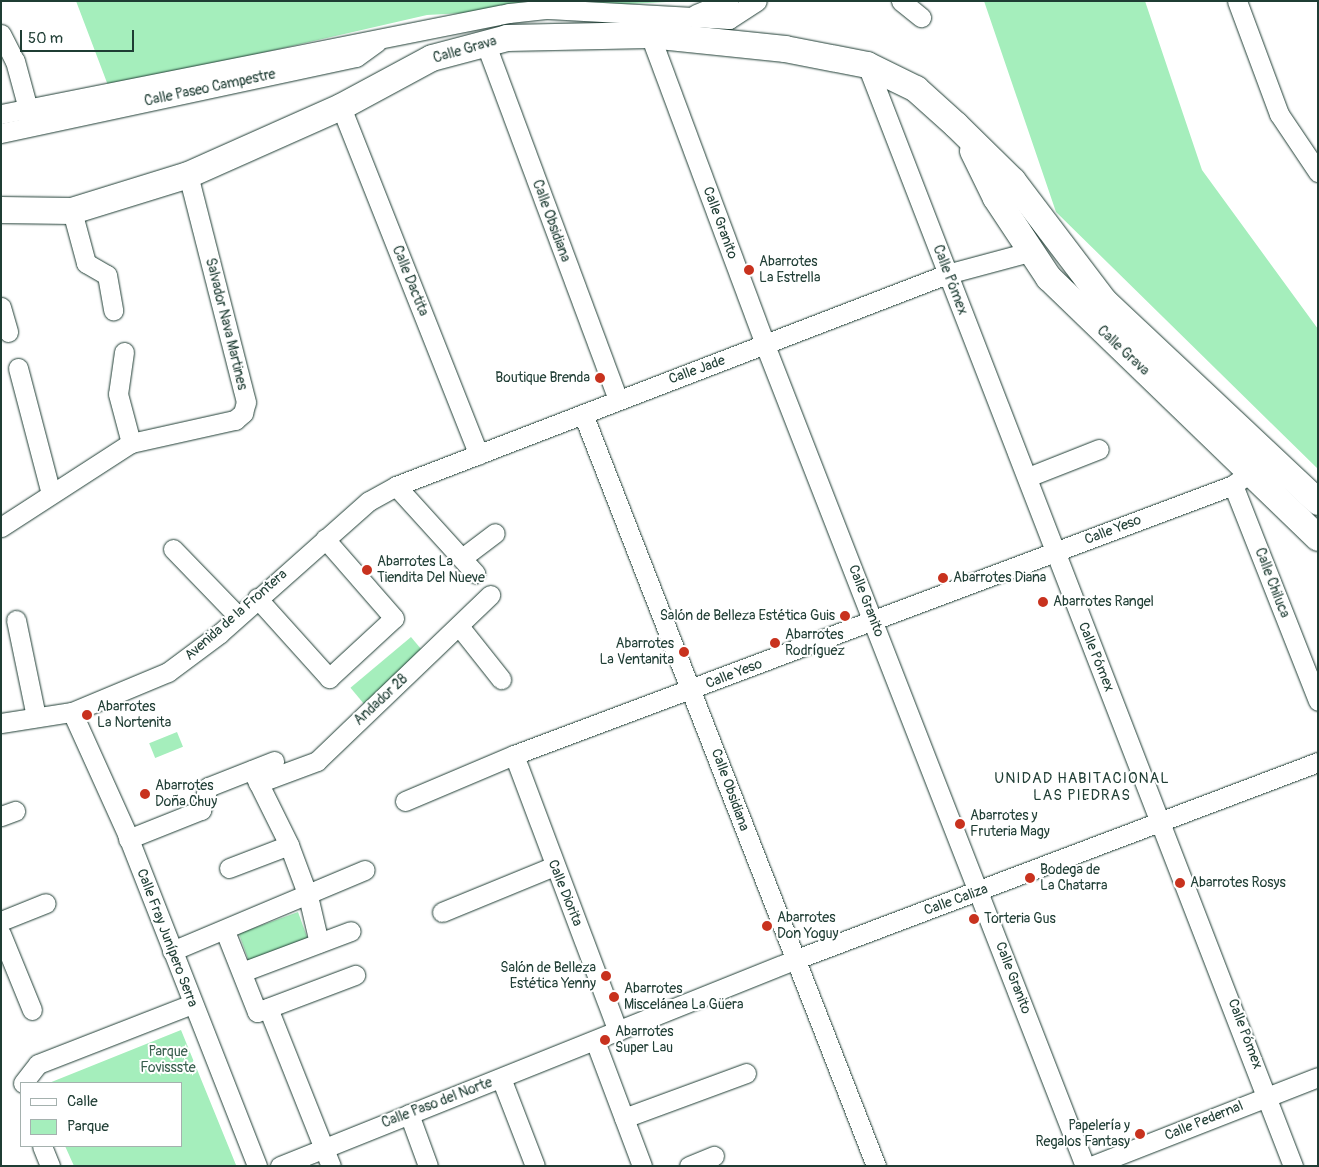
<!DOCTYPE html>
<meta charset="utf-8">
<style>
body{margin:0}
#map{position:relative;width:1319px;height:1167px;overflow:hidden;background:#fff;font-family:Pangolin,sans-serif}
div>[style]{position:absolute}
.green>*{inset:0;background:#a5eebc;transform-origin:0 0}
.roads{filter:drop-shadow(0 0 1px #1f3d34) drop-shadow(0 0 1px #1f3d34)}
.street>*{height:19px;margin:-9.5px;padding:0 9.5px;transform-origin:9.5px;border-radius:9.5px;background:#fff}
.secondary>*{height:26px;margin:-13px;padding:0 13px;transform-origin:13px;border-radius:13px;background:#fff}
.dots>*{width:14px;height:14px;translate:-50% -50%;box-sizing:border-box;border:2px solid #fff;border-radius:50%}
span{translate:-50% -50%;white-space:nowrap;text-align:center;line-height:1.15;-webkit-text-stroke:4px #fff;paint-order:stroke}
.street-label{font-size:14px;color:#1f3d34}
.poi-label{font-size:14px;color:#1f3d34}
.left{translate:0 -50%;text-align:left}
.right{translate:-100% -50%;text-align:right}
.park-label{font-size:14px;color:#3a604f}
.neighbourhood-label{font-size:15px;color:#1f3d34;letter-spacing:1px}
.frame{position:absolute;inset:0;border:2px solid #1f3d34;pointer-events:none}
.legend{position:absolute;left:20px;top:1082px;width:162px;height:65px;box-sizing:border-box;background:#fff;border:1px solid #a5b1ae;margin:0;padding:6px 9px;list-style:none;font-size:15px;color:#1f3d34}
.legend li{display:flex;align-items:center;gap:10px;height:25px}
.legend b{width:25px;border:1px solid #a5b1ae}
.scale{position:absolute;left:20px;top:30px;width:114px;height:22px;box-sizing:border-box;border:2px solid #1f3d34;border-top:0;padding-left:6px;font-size:15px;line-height:18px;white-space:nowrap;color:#1f3d34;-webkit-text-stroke:4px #fff;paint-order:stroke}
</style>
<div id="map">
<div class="green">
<div style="clip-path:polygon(76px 1px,685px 1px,427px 15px,109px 88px)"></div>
<div style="clip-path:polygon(984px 1px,1145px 1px,1202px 170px,1318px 329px,1318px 469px,1056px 212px)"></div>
<div style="left:411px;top:637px;width:26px;height:79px;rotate:50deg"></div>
<div style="left:177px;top:732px;width:16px;height:30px;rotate:68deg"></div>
<div style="left:298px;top:912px;width:30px;height:63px;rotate:70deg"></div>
<div style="clip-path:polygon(181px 1030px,236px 1165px,74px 1166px,65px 1146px,181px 1146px,181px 1083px,49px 1083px)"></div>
</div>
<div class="roads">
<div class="street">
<div style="left:901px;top:1px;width:26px;rotate:39deg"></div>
<div style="left:1237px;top:1px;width:121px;rotate:69.6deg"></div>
<div style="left:1279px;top:114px;width:70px;rotate:56.1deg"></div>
<div style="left:696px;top:14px;width:35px;rotate:-22deg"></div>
<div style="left:1px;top:34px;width:30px;rotate:63deg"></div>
<div style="left:15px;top:61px;width:61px;rotate:74.8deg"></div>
<div style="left:650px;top:35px;width:331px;rotate:69.6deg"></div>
<div style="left:765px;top:345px;width:881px;rotate:68.71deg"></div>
<div style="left:485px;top:42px;width:382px;rotate:69.6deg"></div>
<div style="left:867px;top:65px;width:1181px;rotate:68.85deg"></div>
<div style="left:341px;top:107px;width:374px;rotate:68.4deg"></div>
<div style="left:1px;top:114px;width:518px;rotate:-11.24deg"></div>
<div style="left:509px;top:13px;width:39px;rotate:-6deg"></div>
<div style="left:548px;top:9px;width:181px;rotate:3.2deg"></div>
<div style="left:729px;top:19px;width:33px;rotate:-33deg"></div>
<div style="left:1px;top:133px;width:363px;rotate:-12.1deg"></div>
<div style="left:356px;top:57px;width:26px;rotate:-36deg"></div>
<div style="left:72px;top:211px;width:54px;rotate:74.9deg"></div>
<div style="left:86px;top:263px;width:24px;rotate:30deg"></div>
<div style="left:107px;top:275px;width:36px;rotate:80deg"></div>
<div style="left:1px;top:307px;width:26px;rotate:74deg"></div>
<div style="left:124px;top:352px;width:42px;rotate:98.1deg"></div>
<div style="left:118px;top:394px;width:51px;rotate:75.1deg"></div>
<div style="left:18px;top:368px;width:130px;rotate:75.3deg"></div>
<div style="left:583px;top:414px;width:807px;rotate:68.71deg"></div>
<div style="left:1028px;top:477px;width:76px;rotate:-21.5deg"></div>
<div style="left:1244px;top:477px;width:14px;rotate:144deg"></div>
<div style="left:1233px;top:485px;width:232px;rotate:68.5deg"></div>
<div style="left:396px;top:486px;width:118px;rotate:47.8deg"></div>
<div style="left:1px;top:527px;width:155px;rotate:-32.9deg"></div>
<div style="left:131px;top:443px;width:107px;rotate:-12.5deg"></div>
<div style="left:235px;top:420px;width:11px;rotate:-41deg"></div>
<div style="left:243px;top:413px;width:11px;rotate:-75deg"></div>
<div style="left:246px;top:402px;width:234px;rotate:-104.3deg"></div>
<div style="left:173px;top:549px;width:93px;rotate:45.9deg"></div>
<div style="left:462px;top:558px;width:41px;rotate:-37.1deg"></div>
<div style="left:257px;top:598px;width:108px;rotate:48deg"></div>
<div style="left:329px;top:678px;width:88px;rotate:-42.7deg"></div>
<div style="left:394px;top:618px;width:105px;rotate:-131.1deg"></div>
<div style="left:16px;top:620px;width:99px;rotate:78.3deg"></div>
<div style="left:459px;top:626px;width:68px;rotate:51.6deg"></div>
<div style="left:72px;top:712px;width:134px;rotate:65.7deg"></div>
<div style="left:127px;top:834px;width:357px;rotate:68.6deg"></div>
<div style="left:1px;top:723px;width:72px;rotate:-8.8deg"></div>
<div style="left:72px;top:712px;width:104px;rotate:-22.6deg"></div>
<div style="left:168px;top:672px;width:64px;rotate:-36.7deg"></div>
<div style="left:219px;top:634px;width:200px;rotate:-41.6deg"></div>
<div style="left:369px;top:501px;width:31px;rotate:-29deg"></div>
<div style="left:396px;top:486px;width:590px;rotate:-21.04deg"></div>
<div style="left:947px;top:274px;width:85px;rotate:-15deg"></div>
<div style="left:514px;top:755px;width:295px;rotate:69.4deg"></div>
<div style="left:252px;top:770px;width:84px;rotate:63.7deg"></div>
<div style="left:289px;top:845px;width:54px;rotate:69.6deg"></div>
<div style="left:308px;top:896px;width:48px;rotate:76.8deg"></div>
<div style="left:258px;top:783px;width:63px;rotate:-20.4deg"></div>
<div style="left:317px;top:761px;width:240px;rotate:-43.8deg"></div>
<div style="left:405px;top:801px;width:118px;rotate:-22.9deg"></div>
<div style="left:514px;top:755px;width:768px;rotate:-20.58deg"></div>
<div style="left:1px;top:816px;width:15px;rotate:-20deg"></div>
<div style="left:128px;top:839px;width:79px;rotate:-21.7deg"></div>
<div style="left:201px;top:810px;width:24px;rotate:-73deg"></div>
<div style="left:208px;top:787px;width:71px;rotate:-21.5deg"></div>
<div style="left:229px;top:868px;width:64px;rotate:-21deg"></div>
<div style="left:442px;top:912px;width:121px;rotate:-22.3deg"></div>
<div style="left:1px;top:921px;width:48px;rotate:-21.8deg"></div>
<div style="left:225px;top:931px;width:87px;rotate:68.4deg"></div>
<div style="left:257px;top:1012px;width:105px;rotate:-20.7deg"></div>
<div style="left:1px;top:934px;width:82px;rotate:67.8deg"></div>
<div style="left:172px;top:951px;width:209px;rotate:-22.8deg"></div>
<div style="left:242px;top:972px;width:116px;rotate:-20.6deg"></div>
<div style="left:268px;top:1008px;width:170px;rotate:68.3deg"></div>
<div style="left:595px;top:1041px;width:134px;rotate:69.4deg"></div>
<div style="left:501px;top:1078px;width:94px;rotate:68.9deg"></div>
<div style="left:23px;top:1083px;width:24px;rotate:-52deg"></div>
<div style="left:38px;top:1064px;width:165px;rotate:-21.3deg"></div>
<div style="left:409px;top:1114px;width:55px;rotate:69.9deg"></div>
<div style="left:624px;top:1118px;width:130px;rotate:-20.2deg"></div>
<div style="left:42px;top:1146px;width:22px;rotate:68deg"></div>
<div style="left:280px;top:1166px;width:554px;rotate:-21.84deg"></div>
<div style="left:794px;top:960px;width:560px;rotate:-20.7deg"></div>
<div style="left:689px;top:1166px;width:27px;rotate:-22deg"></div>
<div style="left:1091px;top:1166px;width:244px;rotate:-21.4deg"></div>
</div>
<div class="secondary">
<div style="left:973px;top:151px;width:52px;rotate:63.9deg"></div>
<div style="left:996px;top:198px;width:96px;rotate:56.5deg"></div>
<div style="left:1049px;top:278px;width:374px;rotate:44deg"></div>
<div style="left:1px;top:210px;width:71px;rotate:0.8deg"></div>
<div style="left:72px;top:211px;width:121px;rotate:-17.2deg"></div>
<div style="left:188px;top:175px;width:167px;rotate:-24deg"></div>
<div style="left:341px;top:107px;width:103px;rotate:-28.3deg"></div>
<div style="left:432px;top:58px;width:78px;rotate:-14.9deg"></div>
<div style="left:507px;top:38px;width:143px;rotate:-1.2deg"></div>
<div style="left:650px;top:35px;width:136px;rotate:5.9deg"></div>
<div style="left:785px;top:49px;width:84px;rotate:11deg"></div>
<div style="left:867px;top:65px;width:55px;rotate:26.1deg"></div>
<div style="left:916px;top:89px;width:54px;rotate:42deg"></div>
<div style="left:956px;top:125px;width:80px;rotate:44.5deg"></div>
<div style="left:1013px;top:181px;width:152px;rotate:52.8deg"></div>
<div style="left:1105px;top:302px;width:292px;rotate:43.2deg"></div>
</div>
</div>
<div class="dots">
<div style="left:749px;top:270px;background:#c8321e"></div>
<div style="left:600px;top:378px;background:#c8321e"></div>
<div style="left:367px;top:570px;background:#c8321e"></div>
<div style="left:943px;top:578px;background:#c8321e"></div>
<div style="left:1043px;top:602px;background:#c8321e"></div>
<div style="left:845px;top:616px;background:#c8321e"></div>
<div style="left:775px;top:643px;background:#c8321e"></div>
<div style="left:684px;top:652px;background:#c8321e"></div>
<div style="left:87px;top:715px;background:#c8321e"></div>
<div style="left:145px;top:794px;background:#c8321e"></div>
<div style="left:960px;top:824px;background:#c8321e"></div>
<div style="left:1030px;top:878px;background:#c8321e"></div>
<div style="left:1180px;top:883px;background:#c8321e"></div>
<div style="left:974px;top:919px;background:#c8321e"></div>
<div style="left:767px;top:926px;background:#c8321e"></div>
<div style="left:606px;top:976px;background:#c8321e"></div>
<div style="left:614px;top:997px;background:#c8321e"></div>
<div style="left:605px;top:1040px;background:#c8321e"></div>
<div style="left:1140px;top:1134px;background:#c8321e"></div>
</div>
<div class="street-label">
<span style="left:465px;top:50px;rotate:-16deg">Calle Grava</span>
<span style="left:210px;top:88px;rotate:-12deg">Calle Paseo Campestre</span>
<span style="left:551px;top:221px;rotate:70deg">Calle Obsidiana</span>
<span style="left:720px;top:223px;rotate:70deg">Calle Granito</span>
<span style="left:950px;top:280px;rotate:69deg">Calle Pómex</span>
<span style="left:410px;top:281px;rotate:68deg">Calle Dactita</span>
<span style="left:226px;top:324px;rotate:76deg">Salvador Nava Martines</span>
<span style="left:1123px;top:351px;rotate:43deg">Calle Grava</span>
<span style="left:697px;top:370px;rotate:-20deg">Calle Jade</span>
<span style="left:1113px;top:530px;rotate:-21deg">Calle Yeso</span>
<span style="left:1272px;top:583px;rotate:69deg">Calle Chiluca</span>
<span style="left:866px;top:601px;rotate:69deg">Calle Granito</span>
<span style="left:236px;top:615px;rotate:-41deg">Avenida de la Frontera</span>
<span style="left:1096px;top:657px;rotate:68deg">Calle Pómex</span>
<span style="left:734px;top:674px;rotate:-21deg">Calle Yeso</span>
<span style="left:381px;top:700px;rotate:-43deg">Andador 28</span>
<span style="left:730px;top:790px;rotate:70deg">Calle Obsidiana</span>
<span style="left:565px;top:893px;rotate:68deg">Calle Diorita</span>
<span style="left:956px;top:900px;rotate:-20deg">Calle Caliza</span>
<span style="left:167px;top:938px;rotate:69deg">Calle Fray Junípero Serra</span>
<span style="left:1013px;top:978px;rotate:69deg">Calle Granito</span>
<span style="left:1245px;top:1034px;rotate:69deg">Calle Pómex</span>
<span style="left:437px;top:1103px;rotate:-21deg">Calle Paso del Norte</span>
<span style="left:1204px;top:1121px;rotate:-22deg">Calle Pedernal</span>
</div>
<div class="poi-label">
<span class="left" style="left:759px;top:270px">Abarrotes<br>La Estrella</span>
<span class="right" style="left:590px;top:378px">Boutique Brenda</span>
<span class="left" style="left:377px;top:570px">Abarrotes La<br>Tiendita Del Nueve</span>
<span class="left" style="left:953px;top:578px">Abarrotes Diana</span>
<span class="left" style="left:1053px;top:602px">Abarrotes Rangel</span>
<span class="right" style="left:835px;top:616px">Salón de Belleza Estética Guis</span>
<span class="left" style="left:785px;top:643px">Abarrotes<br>Rodríguez</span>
<span class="right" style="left:674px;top:652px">Abarrotes<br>La Ventanita</span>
<span class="left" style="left:97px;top:715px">Abarrotes<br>La Nortenita</span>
<span class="left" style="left:155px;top:794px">Abarrotes<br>Doña Chuy</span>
<span class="left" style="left:970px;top:824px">Abarrotes y<br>Fruteria Magy</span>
<span class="left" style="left:1040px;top:878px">Bodega de<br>La Chatarra</span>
<span class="left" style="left:1190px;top:883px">Abarrotes Rosys</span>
<span class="left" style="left:777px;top:926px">Abarrotes<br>Don Yoguy</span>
<span class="left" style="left:984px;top:919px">Torteria Gus</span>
<span class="right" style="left:596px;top:976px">Salón de Belleza<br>Estética Yenny</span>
<span class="left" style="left:624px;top:997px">Abarrotes<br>Miscelánea La Güera</span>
<span class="left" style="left:615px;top:1040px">Abarrotes<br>Super Lau</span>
<span class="right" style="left:1130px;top:1134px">Papelería y<br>Regalos Fantasy</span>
</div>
<div class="park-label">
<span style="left:168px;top:1060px">Parque<br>Fovissste</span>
</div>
<div class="neighbourhood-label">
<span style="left:1082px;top:787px">UNIDAD HABITACIONAL<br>LAS PIEDRAS</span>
</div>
<div class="frame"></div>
<ul class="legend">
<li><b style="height:6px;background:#fff"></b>Calle</li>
<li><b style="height:14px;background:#a5eebc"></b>Parque</li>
</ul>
<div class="scale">50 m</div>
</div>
